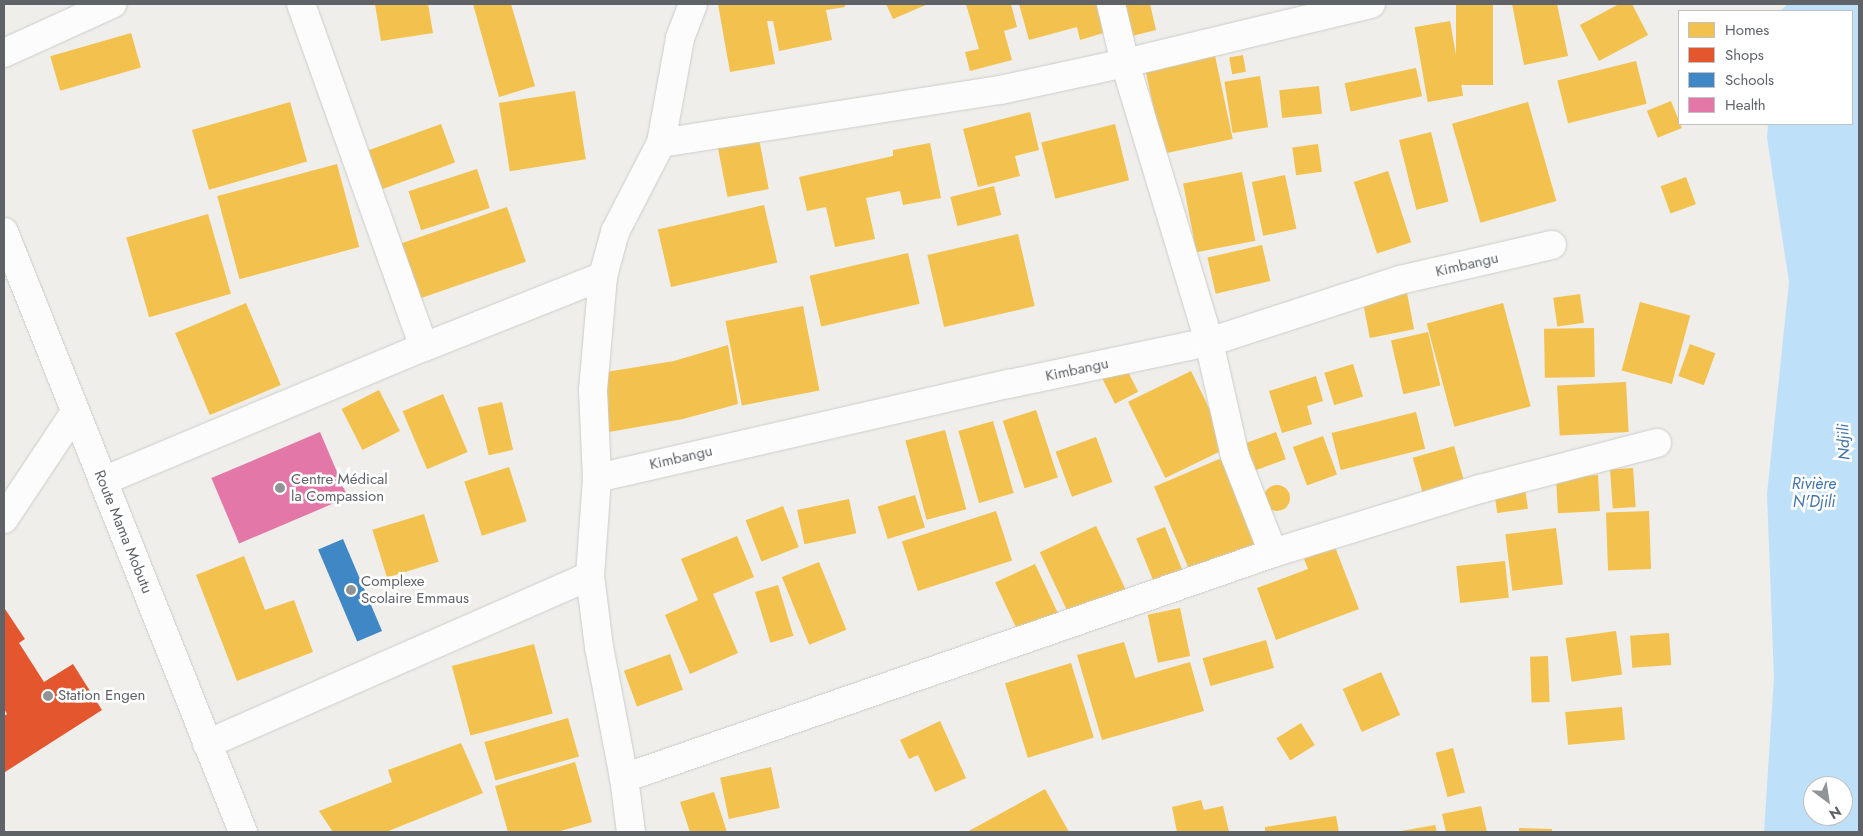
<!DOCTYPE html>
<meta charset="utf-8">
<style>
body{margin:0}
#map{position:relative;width:1863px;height:836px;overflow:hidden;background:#efeeea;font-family:Jost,sans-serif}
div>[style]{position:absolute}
.water>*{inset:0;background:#bfe0f9}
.homes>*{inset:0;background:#f2c14e;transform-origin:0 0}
.round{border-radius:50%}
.shops>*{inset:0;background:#e4572e}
.schools>*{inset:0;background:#3f88c5;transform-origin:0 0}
.health>*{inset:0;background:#e377a8;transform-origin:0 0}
.roads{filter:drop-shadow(0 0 1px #cbcccc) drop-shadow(0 0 1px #cbcccc)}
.street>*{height:28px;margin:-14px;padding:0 14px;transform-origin:14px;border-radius:14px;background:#fdfcfc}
.secondary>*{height:28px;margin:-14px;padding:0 14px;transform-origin:14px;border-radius:14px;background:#fdfcfc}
.dots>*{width:14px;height:14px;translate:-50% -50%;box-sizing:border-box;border:2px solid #fff;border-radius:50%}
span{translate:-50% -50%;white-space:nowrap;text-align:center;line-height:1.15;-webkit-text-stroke:5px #fff;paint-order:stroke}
.street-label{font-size:15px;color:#5f6368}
.poi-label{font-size:15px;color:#5f6368}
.left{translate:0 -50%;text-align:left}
.water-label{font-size:16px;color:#4174aa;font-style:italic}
.frame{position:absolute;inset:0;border:5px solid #5f6368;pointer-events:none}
.legend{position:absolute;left:1678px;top:10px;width:175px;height:115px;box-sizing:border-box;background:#fff;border:1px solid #bfc1c3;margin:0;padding:6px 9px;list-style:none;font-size:15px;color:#5f6368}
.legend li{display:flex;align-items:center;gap:10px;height:25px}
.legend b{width:25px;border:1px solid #bfc1c3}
.north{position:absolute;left:1803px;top:776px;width:50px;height:50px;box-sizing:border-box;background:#fff;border:1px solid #bfc1c3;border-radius:50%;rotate:149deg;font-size:14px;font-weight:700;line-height:20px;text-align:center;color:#5f6368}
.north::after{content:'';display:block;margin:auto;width:18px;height:22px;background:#919496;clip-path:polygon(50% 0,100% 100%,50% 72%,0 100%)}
</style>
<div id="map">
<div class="water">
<div style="clip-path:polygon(evenodd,1788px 4px,1859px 4px,1859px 832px,1764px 832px,1774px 677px,1767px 494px,1789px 282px,1767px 138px,1768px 124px,1852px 124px,1852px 11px,1780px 11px,1788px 4px,1813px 786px,1843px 786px,1843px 816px,1813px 816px,1813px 786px)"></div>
</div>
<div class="homes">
<div style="clip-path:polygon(375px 4px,428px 4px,433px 33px,381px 41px)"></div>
<div style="clip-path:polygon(473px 4px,511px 4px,535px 86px,499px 97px)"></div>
<div style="clip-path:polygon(718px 4px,845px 4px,845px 7px,826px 10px,832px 40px,779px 51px,773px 21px,767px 21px,775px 64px,730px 72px)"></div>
<div style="clip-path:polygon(886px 4px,928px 4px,893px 19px)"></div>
<div style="clip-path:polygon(966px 4px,1011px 4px,1017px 27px,1004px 31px,1012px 60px,970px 71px,965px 52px,979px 49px)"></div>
<div style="clip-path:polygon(1019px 4px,1103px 4px,1110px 31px,1080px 40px,1077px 27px,1029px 40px)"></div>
<div style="clip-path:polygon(1120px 4px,1150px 4px,1156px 30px,1128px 37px)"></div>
<div style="left:1456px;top:4px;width:37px;height:81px"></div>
<div style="clip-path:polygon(1512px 4px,1557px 4px,1568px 56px,1524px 65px)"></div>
<div style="clip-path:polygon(1619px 4px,1632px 4px,1648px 35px,1599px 61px,1580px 25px)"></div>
<div style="left:1450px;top:21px;width:76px;height:36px;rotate:80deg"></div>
<div style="left:131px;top:33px;width:36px;height:84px;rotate:74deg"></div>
<div style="left:1214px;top:51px;width:90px;height:71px;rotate:78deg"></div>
<div style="left:1243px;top:55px;width:17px;height:14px;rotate:80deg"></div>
<div style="left:1636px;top:61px;width:44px;height:81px;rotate:76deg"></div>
<div style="left:1416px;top:68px;width:29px;height:73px;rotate:78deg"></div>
<div style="left:1260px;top:76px;width:52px;height:36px;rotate:81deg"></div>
<div style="left:1319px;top:86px;width:28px;height:40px;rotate:84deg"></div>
<div style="left:575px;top:91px;width:69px;height:77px;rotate:81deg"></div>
<div style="left:1671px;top:101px;width:29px;height:26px;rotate:68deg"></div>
<div style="left:290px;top:102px;width:62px;height:102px;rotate:74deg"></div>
<div style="left:1528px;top:102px;width:103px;height:79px;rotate:74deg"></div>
<div style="clip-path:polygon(1030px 112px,1039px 150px,1015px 156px,1020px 176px,978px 187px,963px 129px)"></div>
<div style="left:441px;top:124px;width:41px;height:80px;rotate:70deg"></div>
<div style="left:1115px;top:124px;width:58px;height:76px;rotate:76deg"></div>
<div style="left:1431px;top:132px;width:72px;height:33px;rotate:76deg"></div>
<div style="left:759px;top:139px;width:51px;height:42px;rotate:79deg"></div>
<div style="clip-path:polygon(930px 143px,941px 198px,903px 205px,900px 191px,866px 198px,875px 239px,835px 247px,826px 207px,807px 211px,799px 177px,893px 156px,893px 150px)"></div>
<div style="left:1318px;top:144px;width:28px;height:26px;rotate:82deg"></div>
<div style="left:337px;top:164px;width:86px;height:124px;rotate:75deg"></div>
<div style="left:477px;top:169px;width:41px;height:72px;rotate:72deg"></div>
<div style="left:1388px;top:171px;width:75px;height:36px;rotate:72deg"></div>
<div style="left:1242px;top:172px;width:70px;height:60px;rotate:79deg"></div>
<div style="left:1285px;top:175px;width:55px;height:34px;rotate:78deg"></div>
<div style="left:1686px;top:177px;width:29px;height:27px;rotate:70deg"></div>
<div style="left:994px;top:186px;width:30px;height:45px;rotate:76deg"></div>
<div style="left:764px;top:205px;width:59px;height:109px;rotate:77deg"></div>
<div style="left:507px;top:207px;width:58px;height:113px;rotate:71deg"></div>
<div style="left:208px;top:214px;width:83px;height:85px;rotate:74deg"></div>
<div style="left:1018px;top:234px;width:74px;height:93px;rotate:77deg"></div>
<div style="left:1262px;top:245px;width:37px;height:56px;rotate:77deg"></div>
<div style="left:908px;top:253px;width:52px;height:101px;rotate:77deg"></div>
<div style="left:1407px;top:293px;width:37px;height:45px;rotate:79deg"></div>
<div style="left:1580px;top:294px;width:29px;height:27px;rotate:82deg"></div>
<div style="left:1640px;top:302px;width:52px;height:71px;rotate:15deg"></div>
<div style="left:246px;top:303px;width:89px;height:77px;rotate:67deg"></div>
<div style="left:1503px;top:303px;width:107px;height:79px;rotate:75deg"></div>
<div style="left:803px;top:306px;width:86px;height:79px;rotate:79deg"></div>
<div style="left:1594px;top:328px;width:49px;height:50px;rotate:89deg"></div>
<div style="left:1428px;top:332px;width:55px;height:38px;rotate:77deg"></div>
<div style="left:1690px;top:344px;width:27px;height:34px;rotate:20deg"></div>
<div style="clip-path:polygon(728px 345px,738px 404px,683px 419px,609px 432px,600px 373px,674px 361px)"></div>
<div style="left:1353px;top:364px;width:34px;height:30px;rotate:73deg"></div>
<div style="left:1125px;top:366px;width:29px;height:26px;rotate:63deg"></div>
<div style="left:1191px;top:371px;width:85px;height:70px;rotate:64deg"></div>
<div style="clip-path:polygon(1316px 376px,1323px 401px,1307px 406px,1312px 424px,1282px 433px,1269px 391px)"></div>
<div style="left:1626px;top:382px;width:50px;height:69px;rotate:87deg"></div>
<div style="left:379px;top:390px;width:46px;height:42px;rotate:63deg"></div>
<div style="left:443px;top:394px;width:63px;height:44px;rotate:67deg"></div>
<div style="left:502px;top:402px;width:49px;height:25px;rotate:77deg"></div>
<div style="left:1036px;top:410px;width:71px;height:35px;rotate:72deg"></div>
<div style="left:1416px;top:412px;width:38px;height:87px;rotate:76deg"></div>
<div style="left:993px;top:421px;width:75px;height:36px;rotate:74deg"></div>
<div style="left:945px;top:430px;width:82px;height:41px;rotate:75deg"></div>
<div style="left:1276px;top:432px;width:29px;height:37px;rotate:70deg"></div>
<div style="left:1323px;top:436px;width:41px;height:32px;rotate:70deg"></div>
<div style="left:1096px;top:437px;width:48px;height:43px;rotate:70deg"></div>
<div style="left:1454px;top:446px;width:36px;height:43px;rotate:74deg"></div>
<div style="left:1224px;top:457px;width:94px;height:76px;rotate:67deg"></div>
<div style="left:509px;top:467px;width:57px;height:47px;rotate:72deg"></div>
<div style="left:1633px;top:468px;width:39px;height:23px;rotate:86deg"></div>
<div style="left:1598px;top:475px;width:36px;height:42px;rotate:87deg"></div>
<div class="round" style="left:1264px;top:485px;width:26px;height:26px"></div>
<div style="left:1525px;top:488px;width:21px;height:31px;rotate:82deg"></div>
<div style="left:915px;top:495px;width:34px;height:39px;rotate:73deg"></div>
<div style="left:849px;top:499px;width:35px;height:53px;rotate:78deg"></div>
<div style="left:783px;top:506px;width:44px;height:40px;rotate:69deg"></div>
<div style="left:996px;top:511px;width:52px;height:99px;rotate:72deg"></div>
<div style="left:1649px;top:511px;width:58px;height:43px;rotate:88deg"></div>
<div style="left:424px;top:514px;width:50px;height:54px;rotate:73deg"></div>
<div style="left:1096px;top:526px;width:73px;height:62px;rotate:65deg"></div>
<div style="left:1165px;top:527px;width:48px;height:31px;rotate:68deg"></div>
<div style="left:1556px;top:528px;width:57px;height:51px;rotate:83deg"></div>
<div style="clip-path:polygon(737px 536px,754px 577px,713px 594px,738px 653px,690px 674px,665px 615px,698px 600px,681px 559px)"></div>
<div style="clip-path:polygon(1335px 547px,1359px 609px,1276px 640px,1257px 588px,1308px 569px,1304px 559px)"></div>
<div style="clip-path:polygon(244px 556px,265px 610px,294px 600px,313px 652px,237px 681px,196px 575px)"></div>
<div style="left:1505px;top:561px;width:37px;height:49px;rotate:84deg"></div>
<div style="left:819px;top:562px;width:73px;height:40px;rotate:68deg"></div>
<div style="left:1035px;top:564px;width:54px;height:44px;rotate:65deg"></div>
<div style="left:778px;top:585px;width:53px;height:24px;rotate:73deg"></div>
<div style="left:1180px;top:608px;width:49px;height:33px;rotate:78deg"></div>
<div style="left:1616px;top:631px;width:44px;height:51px;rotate:82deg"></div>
<div style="left:1669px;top:633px;width:32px;height:39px;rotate:86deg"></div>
<div style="left:1266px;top:640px;width:29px;height:66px;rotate:74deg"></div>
<div style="clip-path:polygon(1124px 642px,1135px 678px,1190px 662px,1204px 711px,1102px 740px,1077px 655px)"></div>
<div style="left:534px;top:644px;width:72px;height:85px;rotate:75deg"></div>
<div style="left:670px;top:654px;width:38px;height:49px;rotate:70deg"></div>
<div style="left:1548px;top:656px;width:46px;height:18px;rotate:88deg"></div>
<div style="left:1071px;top:663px;width:78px;height:69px;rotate:73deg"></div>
<div style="left:1381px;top:672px;width:47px;height:42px;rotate:66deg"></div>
<div style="left:1622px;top:707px;width:33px;height:57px;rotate:85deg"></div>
<div style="left:568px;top:718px;width:40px;height:87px;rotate:74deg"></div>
<div style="clip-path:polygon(940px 721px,966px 778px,935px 792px,918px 755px,909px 759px,900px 740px)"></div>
<div style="left:1301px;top:723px;width:26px;height:29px;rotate:58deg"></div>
<div style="clip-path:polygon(461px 743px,483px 793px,386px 832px,333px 832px,319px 811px,392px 782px,388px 770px)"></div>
<div style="left:1453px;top:748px;width:46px;height:18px;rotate:75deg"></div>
<div style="clip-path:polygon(575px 762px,592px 822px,557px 832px,508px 832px,495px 786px)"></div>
<div style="left:771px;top:767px;width:42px;height:52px;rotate:78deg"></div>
<div style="clip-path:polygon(1045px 789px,1069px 832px,967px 832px)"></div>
<div style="clip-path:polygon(714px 792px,727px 832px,690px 832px,680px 802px)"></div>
<div style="clip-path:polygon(1201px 800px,1204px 810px,1223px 806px,1229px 832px,1177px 832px,1172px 807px)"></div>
<div style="clip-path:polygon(1481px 806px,1487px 832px,1446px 832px,1442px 814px)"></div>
<div style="clip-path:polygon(1336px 816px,1339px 832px,1265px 832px,1265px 827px)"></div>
<div style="clip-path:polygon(1435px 825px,1437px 832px,1401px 832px,1401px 831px)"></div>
<div style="clip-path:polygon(1519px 828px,1552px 829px,1552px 832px,1519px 832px)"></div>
</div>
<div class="shops">
<div style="clip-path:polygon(5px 609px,25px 639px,19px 643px,44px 682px,73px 664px,102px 710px,5px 772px,4px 716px,7px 714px,4px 709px)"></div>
</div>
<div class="schools">
<div style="left:343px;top:539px;width:100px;height:27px;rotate:67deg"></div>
</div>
<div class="health">
<div style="left:320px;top:432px;width:71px;height:118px;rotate:67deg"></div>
</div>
<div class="roads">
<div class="street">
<div style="left:301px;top:4px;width:364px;rotate:70.3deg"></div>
<div style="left:1111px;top:4px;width:61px;rotate:76.7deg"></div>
<div style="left:1125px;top:63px;width:291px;rotate:73.2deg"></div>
<div style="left:1209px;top:342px;width:117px;rotate:77.2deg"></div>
<div style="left:1235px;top:456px;width:104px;rotate:68.6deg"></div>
<div style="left:4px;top:53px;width:119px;rotate:-24.4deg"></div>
<div style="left:661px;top:143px;width:343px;rotate:-8.9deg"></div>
<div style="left:1000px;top:90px;width:128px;rotate:-12.2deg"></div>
<div style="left:1125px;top:63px;width:253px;rotate:-13.5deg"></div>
<div style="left:597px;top:478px;width:423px;rotate:-12.9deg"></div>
<div style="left:1009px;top:384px;width:204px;rotate:-11.9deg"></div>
<div style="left:1209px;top:342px;width:201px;rotate:-18deg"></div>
<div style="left:1400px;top:280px;width:156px;rotate:-13deg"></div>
<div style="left:103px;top:481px;width:348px;rotate:-22.7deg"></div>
<div style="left:424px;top:347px;width:193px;rotate:-21.6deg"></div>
<div style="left:4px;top:519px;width:128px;rotate:-56.4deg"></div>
<div style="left:207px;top:744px;width:418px;rotate:-23.7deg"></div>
<div style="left:624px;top:778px;width:687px;rotate:-19.12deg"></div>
<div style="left:1273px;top:553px;width:217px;rotate:-17.2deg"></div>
<div style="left:1480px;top:489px;width:183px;rotate:-14.6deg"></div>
<div style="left:631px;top:832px;width:54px;rotate:-97.4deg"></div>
<div style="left:624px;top:778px;width:133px;rotate:-100.8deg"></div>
<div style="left:599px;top:647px;width:72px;rotate:-97.2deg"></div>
<div style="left:590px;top:576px;width:98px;rotate:-85.9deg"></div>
<div style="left:597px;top:478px;width:88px;rotate:-92.6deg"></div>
<div style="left:593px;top:390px;width:114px;rotate:-85deg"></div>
<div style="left:603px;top:276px;width:46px;rotate:-74.7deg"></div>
<div style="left:615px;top:232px;width:100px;rotate:-62.7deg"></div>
<div style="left:661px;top:143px;width:107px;rotate:-79.7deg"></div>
<div style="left:680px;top:38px;width:36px;rotate:-69deg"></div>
</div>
<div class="secondary">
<div style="left:4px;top:232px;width:646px;rotate:68.28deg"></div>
</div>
</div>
<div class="dots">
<div style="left:280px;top:488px;background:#919496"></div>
<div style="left:351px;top:590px;background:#919496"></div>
<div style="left:48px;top:696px;background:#919496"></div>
</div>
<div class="street-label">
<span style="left:1467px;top:265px;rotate:-13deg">Kimbangu</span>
<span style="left:1077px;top:370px;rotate:-12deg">Kimbangu</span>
<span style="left:681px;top:458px;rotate:-13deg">Kimbangu</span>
<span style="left:123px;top:532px;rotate:68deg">Route Mama Mobutu</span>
</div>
<div class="poi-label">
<span class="left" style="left:291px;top:488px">Centre Médical<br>la Compassion</span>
<span class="left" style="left:361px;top:590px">Complexe<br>Scolaire Emmaus</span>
<span class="left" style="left:58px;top:696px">Station Engen</span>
</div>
<div class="water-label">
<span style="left:1844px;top:442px;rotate:-92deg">Ndjili</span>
<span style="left:1814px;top:493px">Rivière<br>N'Djili</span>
</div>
<div class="frame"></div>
<ul class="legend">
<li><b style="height:14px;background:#f2c14e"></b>Homes</li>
<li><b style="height:14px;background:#e4572e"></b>Shops</li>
<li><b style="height:14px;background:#3f88c5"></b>Schools</li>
<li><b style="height:14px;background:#e377a8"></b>Health</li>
</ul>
<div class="north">N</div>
</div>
